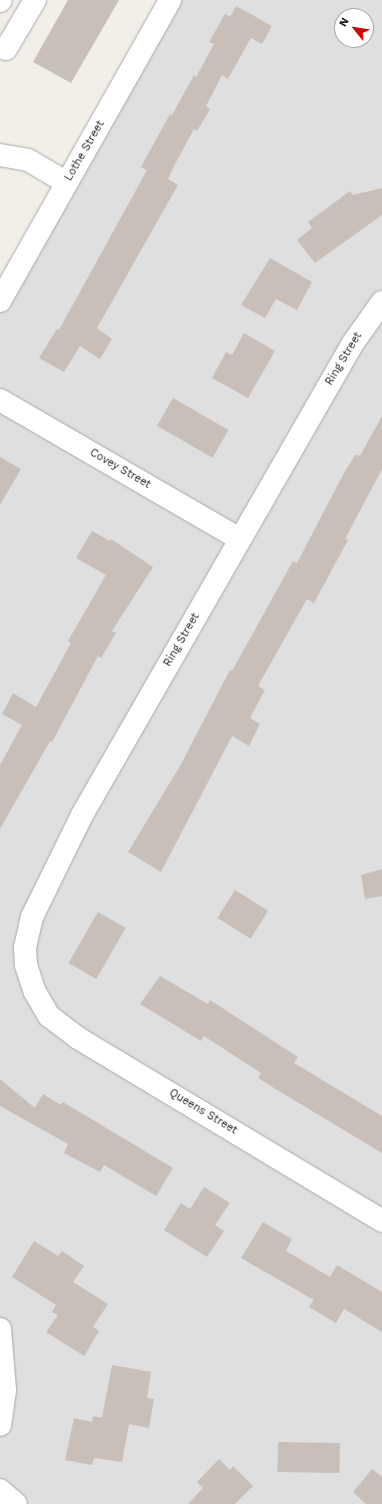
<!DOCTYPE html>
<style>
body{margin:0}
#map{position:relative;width:382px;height:1504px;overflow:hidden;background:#f2efe9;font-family:"Work Sans",sans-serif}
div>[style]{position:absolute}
.residential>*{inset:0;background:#e0dfdf}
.building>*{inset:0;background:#c7bfb8;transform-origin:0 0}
.roads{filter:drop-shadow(0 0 1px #a9a9a9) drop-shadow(0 0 1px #a9a9a9)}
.minor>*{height:22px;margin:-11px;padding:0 11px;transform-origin:11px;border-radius:11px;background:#fff}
span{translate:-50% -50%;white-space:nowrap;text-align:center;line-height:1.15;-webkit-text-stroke:3px #fff;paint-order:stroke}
.street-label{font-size:11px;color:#222}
.north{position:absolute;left:334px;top:8px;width:40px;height:40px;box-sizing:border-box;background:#fff;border:1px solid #a7a7a7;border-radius:50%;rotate:300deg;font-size:11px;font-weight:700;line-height:16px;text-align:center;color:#222}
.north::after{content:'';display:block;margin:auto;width:14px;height:18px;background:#d40000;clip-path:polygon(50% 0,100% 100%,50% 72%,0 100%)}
</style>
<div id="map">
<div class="residential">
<div style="clip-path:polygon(evenodd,170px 0,382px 0,382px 1504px,0 1504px,0 301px,170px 0,342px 16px,366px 16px,366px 40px,342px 40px,342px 16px)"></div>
</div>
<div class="building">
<div style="clip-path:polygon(68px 0,119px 0,71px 83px,33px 62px)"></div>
<div style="clip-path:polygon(236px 6px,272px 26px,262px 44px,251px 38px,228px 79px,222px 75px,206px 106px,210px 109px,197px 131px,194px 129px,173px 168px,168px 179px,178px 185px,97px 328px,112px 339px,100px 359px,80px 346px,64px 372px,39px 358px,57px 329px,59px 330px,147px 170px,141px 167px,170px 114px,172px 115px,194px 75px,196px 77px,214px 44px,209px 42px,225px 14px,230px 17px)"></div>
<div style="clip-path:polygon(382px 188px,382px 215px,315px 263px,297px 240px,312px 228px,308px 222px,350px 191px,353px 195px)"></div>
<div style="clip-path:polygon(270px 258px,312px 282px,297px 310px,276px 299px,265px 318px,241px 305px)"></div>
<div style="clip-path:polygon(244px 333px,275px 351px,248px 398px,212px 378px,226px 352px,232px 355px)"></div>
<div style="left:173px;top:398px;width:64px;height:32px;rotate:30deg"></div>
<div style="clip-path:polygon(382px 416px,382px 469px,345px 539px,348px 540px,314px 603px,307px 599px,258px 686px,265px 690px,250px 718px,260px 724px,249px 746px,232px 736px,161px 872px,128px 852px,180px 766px,230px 670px,232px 671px,293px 561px,297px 563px,345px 471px,356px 454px,360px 456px)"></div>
<div style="clip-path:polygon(0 457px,21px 469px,0 505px)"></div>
<div style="clip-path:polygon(92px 531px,110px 541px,111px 539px,153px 567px,112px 631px,116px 633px,101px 658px,98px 656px,52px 742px,50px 741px,0 829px,0 765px,22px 725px,2px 714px,13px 693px,36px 707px,71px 643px,68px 641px,106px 575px,76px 558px)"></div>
<div style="clip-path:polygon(382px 869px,382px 896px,365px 899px,361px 875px)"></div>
<div style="left:235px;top:890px;width:39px;height:33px;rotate:32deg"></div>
<div style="left:98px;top:912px;width:32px;height:59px;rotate:30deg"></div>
<div style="clip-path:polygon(160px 976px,208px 1004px,210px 1000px,298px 1057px,294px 1063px,382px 1116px,382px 1153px,274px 1088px,258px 1078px,261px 1073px,204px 1036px,201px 1041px,140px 1004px)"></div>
<div style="clip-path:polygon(0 1079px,35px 1108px,43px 1094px,61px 1105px,63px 1102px,173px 1168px,156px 1196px,104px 1165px,100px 1172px,64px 1153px,68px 1144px,0 1106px)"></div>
<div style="clip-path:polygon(204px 1187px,230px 1203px,215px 1225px,224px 1231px,207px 1257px,164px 1230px,181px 1203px,190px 1209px)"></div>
<div style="clip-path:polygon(263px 1222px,292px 1239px,286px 1251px,330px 1277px,337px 1265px,382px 1292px,382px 1332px,344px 1309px,336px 1323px,309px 1307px,314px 1300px,241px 1258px)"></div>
<div style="clip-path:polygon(34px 1241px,58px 1256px,62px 1251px,84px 1266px,73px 1282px,108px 1304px,93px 1327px,99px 1331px,84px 1356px,46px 1332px,58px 1315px,52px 1312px,56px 1305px,12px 1277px)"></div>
<div style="clip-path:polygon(112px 1365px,151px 1372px,147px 1398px,154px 1399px,149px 1428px,129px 1424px,122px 1462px,94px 1458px,92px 1465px,65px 1460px,74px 1418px,92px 1422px,93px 1416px,102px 1418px)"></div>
<div style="left:278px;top:1442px;width:62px;height:30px;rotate:1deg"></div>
<div style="clip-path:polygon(219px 1459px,230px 1470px,233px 1466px,253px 1486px,235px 1504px,188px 1504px,203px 1488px,197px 1482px)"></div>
<div style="clip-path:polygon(372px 1469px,382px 1477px,382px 1504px,366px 1504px,353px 1492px)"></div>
</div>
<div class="roads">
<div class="minor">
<div style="left:0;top:1px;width:1px;rotate:-45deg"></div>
<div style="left:6px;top:49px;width:57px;rotate:-59.4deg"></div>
<div style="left:0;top:155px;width:28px;rotate:10deg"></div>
<div style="left:28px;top:160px;width:45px;rotate:30.5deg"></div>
<div style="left:0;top:301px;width:346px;rotate:-60.5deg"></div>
<div style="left:382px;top:302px;width:50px;rotate:125.3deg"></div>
<div style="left:353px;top:343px;width:544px;rotate:119.86deg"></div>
<div style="left:82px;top:815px;width:114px;rotate:116.1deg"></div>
<div style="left:32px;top:917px;width:32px;rotate:103deg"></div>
<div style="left:25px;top:948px;width:17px;rotate:87deg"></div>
<div style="left:26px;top:965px;width:28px;rotate:72deg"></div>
<div style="left:35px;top:992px;width:28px;rotate:60deg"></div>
<div style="left:49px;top:1016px;width:36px;rotate:37deg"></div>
<div style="left:78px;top:1038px;width:355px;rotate:31deg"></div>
<div style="left:0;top:400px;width:277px;rotate:30.1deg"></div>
<div style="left:0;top:1329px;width:61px;rotate:85.3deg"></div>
<div style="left:5px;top:1390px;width:35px;rotate:98deg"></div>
<div style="left:0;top:1490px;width:21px;rotate:41deg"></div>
</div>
</div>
<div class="street-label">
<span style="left:85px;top:151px;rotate:-60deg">Lothe Street</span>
<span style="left:344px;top:359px;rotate:-59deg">Ring Street</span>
<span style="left:120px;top:469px;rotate:30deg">Covey Street</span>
<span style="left:182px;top:640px;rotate:-60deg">Ring Street</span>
<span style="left:203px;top:1112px;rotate:31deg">Queens Street</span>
</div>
<div class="north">N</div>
</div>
